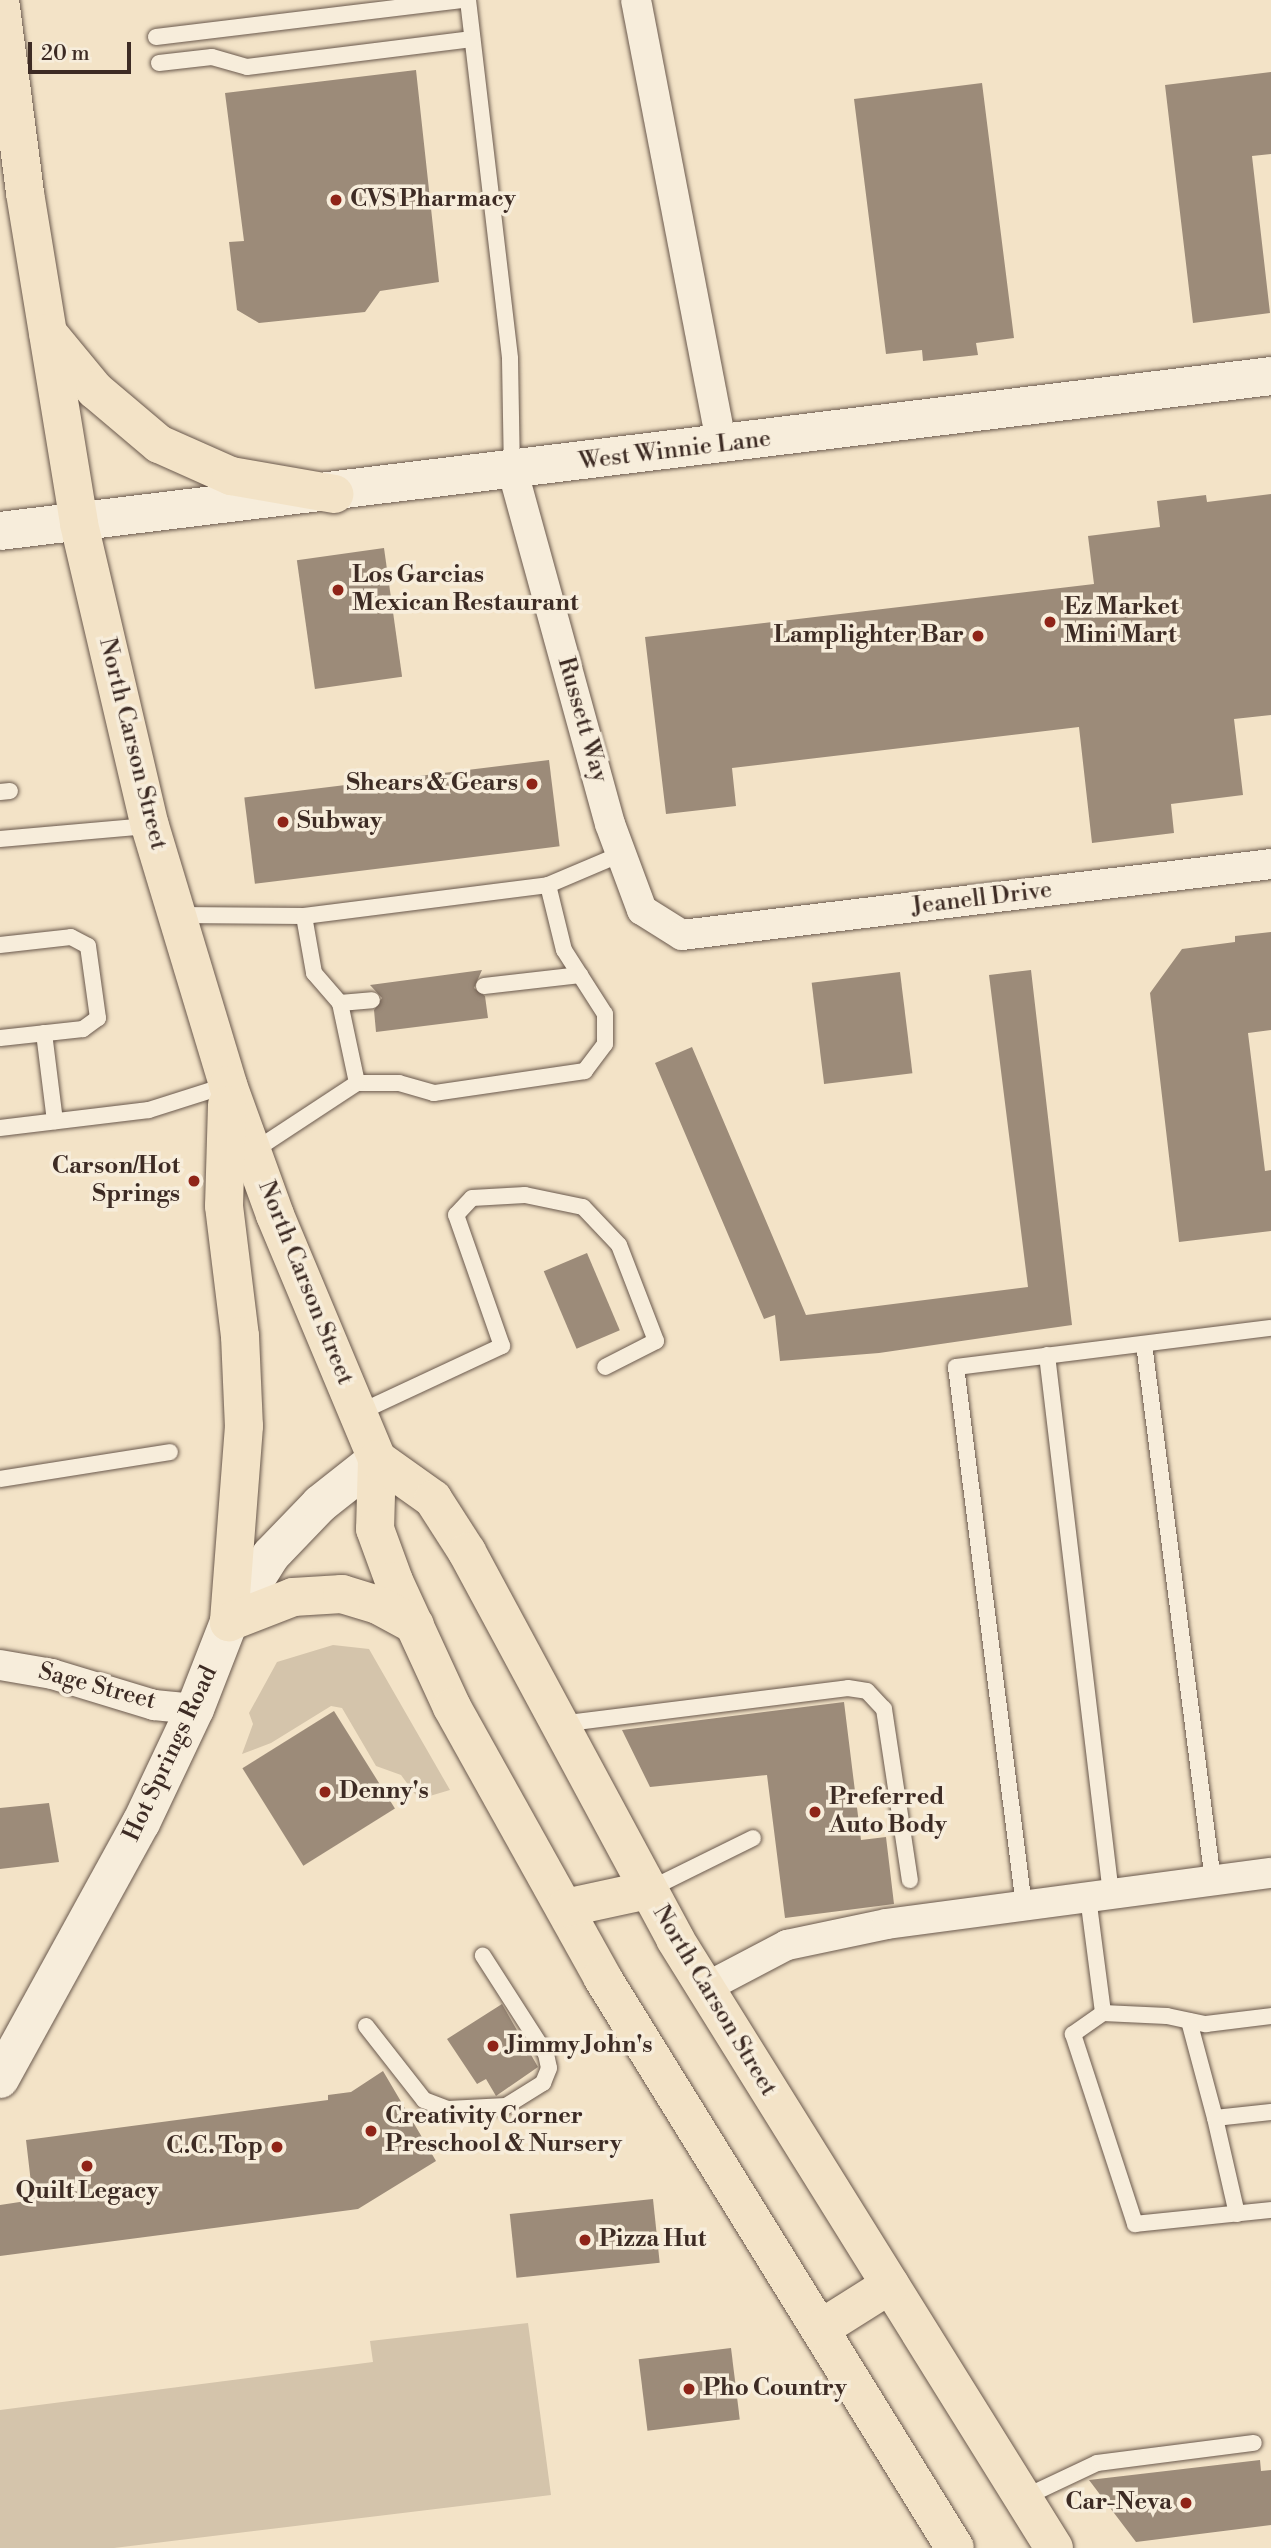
<!DOCTYPE html>
<style>
body{margin:0}
#map{position:relative;width:1271px;height:2548px;overflow:hidden;background:#f3e3c7;font-family:"Libre Bodoni",serif}
div>[style]{position:absolute}
.green>*{inset:0;background:#d4c4ab}
.building>*{inset:0;background:#9c8b79;transform-origin:0 0}
.roads{filter:drop-shadow(0 0 2px #6a594d) drop-shadow(0 0 2px #6a594d)}
.lane>*{height:16px;margin:-8px;padding:0 8px;transform-origin:8px;border-radius:8px;background:#f7eddb}
.street>*{height:30px;margin:-15px;padding:0 15px;transform-origin:15px;border-radius:15px;background:#f7eddb}
.secondary>*{height:38px;margin:-19px;padding:0 19px;transform-origin:19px;border-radius:19px;background:#f7eddb}
.primary>*{height:38px;margin:-19px;padding:0 19px;transform-origin:19px;border-radius:19px;background:#f3e3c7}
.dots>*{width:19px;height:19px;translate:-50% -50%;box-sizing:border-box;border:4px solid #f7eddb;border-radius:50%}
span{translate:-50% -50%;white-space:nowrap;text-align:center;line-height:1.15;-webkit-text-stroke:7px #f7eddb;paint-order:stroke}
.poi-label{font-size:24px;color:#3d2b24;font-weight:700}
.left{translate:0 -50%;text-align:left}
.right{translate:-100% -50%;text-align:right}
.street-label{font-size:24px;color:#3d2b24}
.scale{position:absolute;left:28px;top:42px;width:103px;height:32px;box-sizing:border-box;border:4px solid #3d2b24;border-top:0;padding-left:9px;font-size:21px;line-height:24px;white-space:nowrap;color:#3d2b24;-webkit-text-stroke:5px #f7eddb;paint-order:stroke}
</style>
<div id="map">
<div class="green">
<div style="clip-path:polygon(333px 1645px,369px 1649px,450px 1790px,423px 1798px,415px 1794px,401px 1775px,376px 1766px,342px 1708px,331px 1706px,271px 1743px,242px 1754px,253px 1724px,249px 1713px,277px 1662px)"></div>
<div style="clip-path:polygon(528px 2323px,551px 2495px,114px 2548px,0 2548px,0 2410px,373px 2362px,370px 2341px)"></div>
</div>
<div class="building">
<div style="clip-path:polygon(416px 70px,439px 282px,380px 291px,365px 312px,259px 323px,237px 310px,229px 242px,244px 241px,225px 93px)"></div>
<div style="clip-path:polygon(1271px 72px,1271px 154px,1252px 156px,1270px 313px,1193px 323px,1165px 85px)"></div>
<div style="clip-path:polygon(982px 83px,1014px 338px,976px 343px,978px 355px,923px 361px,922px 350px,886px 354px,854px 99px)"></div>
<div style="clip-path:polygon(1271px 494px,1271px 715px,1234px 719px,1243px 795px,1171px 804px,1174px 833px,1092px 843px,1079px 727px,732px 768px,736px 806px,666px 814px,645px 637px,1094px 584px,1088px 536px,1160px 527px,1157px 501px,1206px 495px,1207px 502px)"></div>
<div style="left:384px;top:548px;width:130px;height:88px;rotate:82deg"></div>
<div style="left:549px;top:760px;width:87px;height:307px;rotate:83deg"></div>
<div style="clip-path:polygon(1271px 932px,1271px 1030px,1248px 1033px,1265px 1171px,1271px 1170px,1271px 1231px,1179px 1242px,1150px 993px,1182px 949px,1235px 942px,1235px 936px)"></div>
<div style="clip-path:polygon(482px 970px,474px 988px,485px 996px,488px 1018px,376px 1032px,374px 1010px,382px 998px,370px 985px)"></div>
<div style="clip-path:polygon(1031px 970px,1072px 1325px,879px 1353px,780px 1361px,775px 1315px,764px 1319px,655px 1063px,692px 1047px,806px 1315px,1028px 1287px,989px 975px)"></div>
<div style="left:900px;top:972px;width:102px;height:89px;rotate:83deg"></div>
<div style="left:587px;top:1253px;width:84px;height:47px;rotate:67deg"></div>
<div style="clip-path:polygon(844px 1702px,861px 1840px,886px 1837px,894px 1904px,785px 1918px,767px 1775px,650px 1787px,622px 1730px)"></div>
<div style="left:334px;top:1711px;width:115px;height:108px;rotate:58deg"></div>
<div style="clip-path:polygon(49px 1803px,59px 1862px,0 1869px,0 1808px)"></div>
<div style="clip-path:polygon(502px 2004px,538px 2067px,496px 2096px,486px 2079px,477px 2084px,447px 2039px)"></div>
<div style="clip-path:polygon(383px 2071px,436px 2161px,358px 2209px,0 2256px,0 2205px,33px 2200px,26px 2140px,328px 2100px,328px 2095px,351px 2092px)"></div>
<div style="left:653px;top:2199px;width:64px;height:144px;rotate:84deg"></div>
<div style="left:731px;top:2348px;width:72px;height:93px;rotate:83deg"></div>
<div style="clip-path:polygon(1260px 2460px,1261px 2471px,1271px 2470px,1271px 2525px,1136px 2542px,1089px 2480px)"></div>
</div>
<div class="roads">
<div class="lane">
<div style="left:468px;top:0;width:361px;rotate:83.3deg"></div>
<div style="left:510px;top:359px;width:110px;rotate:89deg"></div>
<div style="left:156px;top:37px;width:306px;rotate:-6.9deg"></div>
<div style="left:159px;top:63px;width:53px;rotate:-6.5deg"></div>
<div style="left:212px;top:57px;width:36px;rotate:16deg"></div>
<div style="left:247px;top:67px;width:227px;rotate:-7.1deg"></div>
<div style="left:0;top:792px;width:10px;rotate:-6deg"></div>
<div style="left:0;top:839px;width:151px;rotate:-5deg"></div>
<div style="left:548px;top:885px;width:79px;rotate:-23deg"></div>
<div style="left:177px;top:915px;width:127px;rotate:0.5deg"></div>
<div style="left:304px;top:916px;width:246px;rotate:-7.2deg"></div>
<div style="left:548px;top:885px;width:67px;rotate:76.2deg"></div>
<div style="left:564px;top:950px;width:76px;rotate:57.4deg"></div>
<div style="left:605px;top:1014px;width:30px;rotate:90deg"></div>
<div style="left:605px;top:1044px;width:34px;rotate:127deg"></div>
<div style="left:585px;top:1071px;width:153px;rotate:171.7deg"></div>
<div style="left:434px;top:1093px;width:36px;rotate:-164deg"></div>
<div style="left:399px;top:1083px;width:42px;rotate:180deg"></div>
<div style="left:357px;top:1083px;width:126px;rotate:146.7deg"></div>
<div style="left:304px;top:916px;width:58px;rotate:80deg"></div>
<div style="left:314px;top:973px;width:40px;rotate:49deg"></div>
<div style="left:340px;top:1003px;width:82px;rotate:78deg"></div>
<div style="left:0;top:945px;width:71px;rotate:-6.4deg"></div>
<div style="left:71px;top:937px;width:19px;rotate:28deg"></div>
<div style="left:88px;top:946px;width:73px;rotate:82.1deg"></div>
<div style="left:98px;top:1018px;width:19px;rotate:144deg"></div>
<div style="left:83px;top:1029px;width:83px;rotate:173.8deg"></div>
<div style="left:484px;top:986px;width:97px;rotate:-6.5deg"></div>
<div style="left:340px;top:1003px;width:32px;rotate:-5deg"></div>
<div style="left:44px;top:1033px;width:89px;rotate:82.9deg"></div>
<div style="left:0;top:1128px;width:150px;rotate:-6.9deg"></div>
<div style="left:149px;top:1110px;width:83px;rotate:-17.6deg"></div>
<div style="left:1144px;top:1344px;width:541px;rotate:82.68deg"></div>
<div style="left:1047px;top:1355px;width:543px;rotate:83.23deg"></div>
<div style="left:358px;top:1413px;width:159px;rotate:-25deg"></div>
<div style="left:502px;top:1346px;width:139px;rotate:-109.3deg"></div>
<div style="left:456px;top:1215px;width:23px;rotate:-47deg"></div>
<div style="left:472px;top:1198px;width:53px;rotate:-3.2deg"></div>
<div style="left:525px;top:1195px;width:59px;rotate:11.7deg"></div>
<div style="left:583px;top:1207px;width:52px;rotate:46.5deg"></div>
<div style="left:619px;top:1245px;width:103px;rotate:68.9deg"></div>
<div style="left:656px;top:1341px;width:57px;rotate:153deg"></div>
<div style="left:0;top:1479px;width:172px;rotate:-9deg"></div>
<div style="left:560px;top:1724px;width:290px;rotate:-7.1deg"></div>
<div style="left:848px;top:1688px;width:19px;rotate:9deg"></div>
<div style="left:867px;top:1691px;width:25px;rotate:47deg"></div>
<div style="left:884px;top:1709px;width:173px;rotate:81.4deg"></div>
<div style="left:648px;top:1890px;width:117px;rotate:-26.3deg"></div>
<div style="left:1088px;top:1897px;width:117px;rotate:82.6deg"></div>
<div style="left:1103px;top:2013px;width:64px;rotate:2.7deg"></div>
<div style="left:1167px;top:2016px;width:40px;rotate:12deg"></div>
<div style="left:1206px;top:2024px;width:65px;rotate:-7deg"></div>
<div style="left:1024px;top:1906px;width:543px;rotate:-97.19deg"></div>
<div style="left:956px;top:1367px;width:317px;rotate:-7.1deg"></div>
<div style="left:1103px;top:2013px;width:37px;rotate:145deg"></div>
<div style="left:1073px;top:2034px;width:200px;rotate:71.9deg"></div>
<div style="left:1135px;top:2224px;width:137px;rotate:-5.9deg"></div>
<div style="left:1189px;top:2021px;width:100px;rotate:75deg"></div>
<div style="left:366px;top:2026px;width:94px;rotate:51.9deg"></div>
<div style="left:424px;top:2100px;width:26px;rotate:21deg"></div>
<div style="left:448px;top:2109px;width:58px;rotate:-3deg"></div>
<div style="left:506px;top:2106px;width:44px;rotate:-31.9deg"></div>
<div style="left:543px;top:2083px;width:16px;rotate:-68deg"></div>
<div style="left:549px;top:2068px;width:14px;rotate:-102deg"></div>
<div style="left:546px;top:2054px;width:117px;rotate:-122.7deg"></div>
<div style="left:1237px;top:2214px;width:98px;rotate:-102.9deg"></div>
<div style="left:1215px;top:2118px;width:56px;rotate:-6.1deg"></div>
<div style="left:1023px;top:2498px;width:82px;rotate:-25.3deg"></div>
<div style="left:1097px;top:2463px;width:158px;rotate:-7.3deg"></div>
</div>
<div class="street">
<div style="left:636px;top:0;width:453px;rotate:79.1deg"></div>
<div style="left:513px;top:472px;width:365px;rotate:74.6deg"></div>
<div style="left:610px;top:824px;width:92px;rotate:69.6deg"></div>
<div style="left:642px;top:910px;width:47px;rotate:32deg"></div>
<div style="left:682px;top:935px;width:593px;rotate:-6.87deg"></div>
<div style="left:0;top:1665px;width:53px;rotate:9.8deg"></div>
<div style="left:52px;top:1674px;width:107px;rotate:16.9deg"></div>
<div style="left:154px;top:1705px;width:41px;rotate:5.6deg"></div>
<div style="left:705px;top:1988px;width:93px;rotate:-27.7deg"></div>
<div style="left:787px;top:1945px;width:102px;rotate:-11.9deg"></div>
<div style="left:887px;top:1924px;width:387px;rotate:-7.6deg"></div>
</div>
<div class="secondary">
<div style="left:0;top:531px;width:1280px;rotate:-6.95deg"></div>
<div style="left:0;top:2079px;width:292px;rotate:-61.2deg"></div>
<div style="left:141px;top:1823px;width:126px;rotate:-64.7deg"></div>
<div style="left:195px;top:1709px;width:93px;rotate:-68.7deg"></div>
<div style="left:229px;top:1622px;width:79px;rotate:-57.9deg"></div>
<div style="left:271px;top:1555px;width:71px;rotate:-46.1deg"></div>
<div style="left:320px;top:1504px;width:73px;rotate:-38.3deg"></div>
</div>
<div class="primary">
<div style="left:0;top:0;width:195px;rotate:82.6deg"></div>
<div style="left:25px;top:193px;width:335px;rotate:80.7deg"></div>
<div style="left:79px;top:524px;width:310px;rotate:76.8deg"></div>
<div style="left:150px;top:826px;width:270px;rotate:73.2deg"></div>
<div style="left:228px;top:1085px;width:138px;rotate:70.1deg"></div>
<div style="left:275px;top:1215px;width:264px;rotate:67.3deg"></div>
<div style="left:377px;top:1459px;width:70px;rotate:91.6deg"></div>
<div style="left:375px;top:1529px;width:55px;rotate:69.9deg"></div>
<div style="left:394px;top:1581px;width:139px;rotate:65.3deg"></div>
<div style="left:452px;top:1707px;width:309px;rotate:60.9deg"></div>
<div style="left:602px;top:1977px;width:671px;rotate:58.28deg"></div>
<div style="left:48px;top:333px;width:74px;rotate:50.5deg"></div>
<div style="left:95px;top:390px;width:84px;rotate:40.2deg"></div>
<div style="left:159px;top:444px;width:79px;rotate:24deg"></div>
<div style="left:231px;top:476px;width:105px;rotate:9.9deg"></div>
<div style="left:227px;top:1105px;width:101px;rotate:91.7deg"></div>
<div style="left:224px;top:1206px;width:131px;rotate:83deg"></div>
<div style="left:240px;top:1336px;width:90px;rotate:87.5deg"></div>
<div style="left:244px;top:1426px;width:197px;rotate:94.4deg"></div>
<div style="left:229px;top:1622px;width:69px;rotate:-21.3deg"></div>
<div style="left:293px;top:1597px;width:49px;rotate:-3.5deg"></div>
<div style="left:342px;top:1594px;width:38px;rotate:17deg"></div>
<div style="left:378px;top:1605px;width:42px;rotate:28.4deg"></div>
<div style="left:377px;top:1459px;width:69px;rotate:35.5deg"></div>
<div style="left:433px;top:1499px;width:63px;rotate:57.3deg"></div>
<div style="left:467px;top:1552px;width:439px;rotate:61.7deg"></div>
<div style="left:675px;top:1939px;width:717px;rotate:58.1deg"></div>
<div style="left:565px;top:1908px;width:85px;rotate:-12.2deg"></div>
<div style="left:820px;top:2329px;width:83px;rotate:-32.2deg"></div>
</div>
</div>
<div class="dots">
<div style="left:336px;top:200px;background:#8f2418"></div>
<div style="left:338px;top:590px;background:#8f2418"></div>
<div style="left:1050px;top:622px;background:#8f2418"></div>
<div style="left:978px;top:636px;background:#8f2418"></div>
<div style="left:532px;top:784px;background:#8f2418"></div>
<div style="left:283px;top:822px;background:#8f2418"></div>
<div style="left:194px;top:1181px;background:#8f2418"></div>
<div style="left:325px;top:1792px;background:#8f2418"></div>
<div style="left:815px;top:1812px;background:#8f2418"></div>
<div style="left:493px;top:2046px;background:#8f2418"></div>
<div style="left:371px;top:2131px;background:#8f2418"></div>
<div style="left:277px;top:2147px;background:#8f2418"></div>
<div style="left:87px;top:2166px;background:#8f2418"></div>
<div style="left:585px;top:2240px;background:#8f2418"></div>
<div style="left:689px;top:2389px;background:#8f2418"></div>
<div style="left:1186px;top:2503px;background:#8f2418"></div>
</div>
<div class="poi-label">
<span class="left" style="left:350px;top:200px">CVS Pharmacy</span>
<span class="left" style="left:352px;top:590px">Los Garcias<br>Mexican Restaurant</span>
<span class="left" style="left:1064px;top:622px">Ez Market<br>Mini Mart</span>
<span class="right" style="left:964px;top:636px">Lamplighter Bar</span>
<span class="right" style="left:518px;top:784px">Shears &amp; Gears</span>
<span class="left" style="left:297px;top:822px">Subway</span>
<span class="right" style="left:180px;top:1181px">Carson/Hot<br>Springs</span>
<span class="left" style="left:339px;top:1792px">Denny's</span>
<span class="left" style="left:829px;top:1812px">Preferred<br>Auto Body</span>
<span class="left" style="left:507px;top:2046px">Jimmy John's</span>
<span class="left" style="left:385px;top:2131px">Creativity Corner<br>Preschool &amp; Nursery</span>
<span class="right" style="left:263px;top:2147px">C.C. Top</span>
<span style="left:87px;top:2192px">Quilt Legacy</span>
<span class="left" style="left:599px;top:2240px">Pizza Hut</span>
<span class="left" style="left:703px;top:2389px">Pho Country</span>
<span class="right" style="left:1172px;top:2503px">Car-Neva</span>
</div>
<div class="street-label">
<span style="left:675px;top:451px;rotate:-7deg">West Winnie Lane</span>
<span style="left:582px;top:720px;rotate:74deg">Russett Way</span>
<span style="left:132px;top:744px;rotate:76deg">North Carson Street</span>
<span style="left:982px;top:899px;rotate:-7deg">Jeanell Drive</span>
<span style="left:305px;top:1283px;rotate:68deg">North Carson Street</span>
<span style="left:97px;top:1687px;rotate:15deg">Sage Street</span>
<span style="left:171px;top:1754px;rotate:-65deg">Hot Springs Road</span>
<span style="left:714px;top:2001px;rotate:59deg">North Carson Street</span>
</div>
<div class="scale">20 m</div>
</div>
